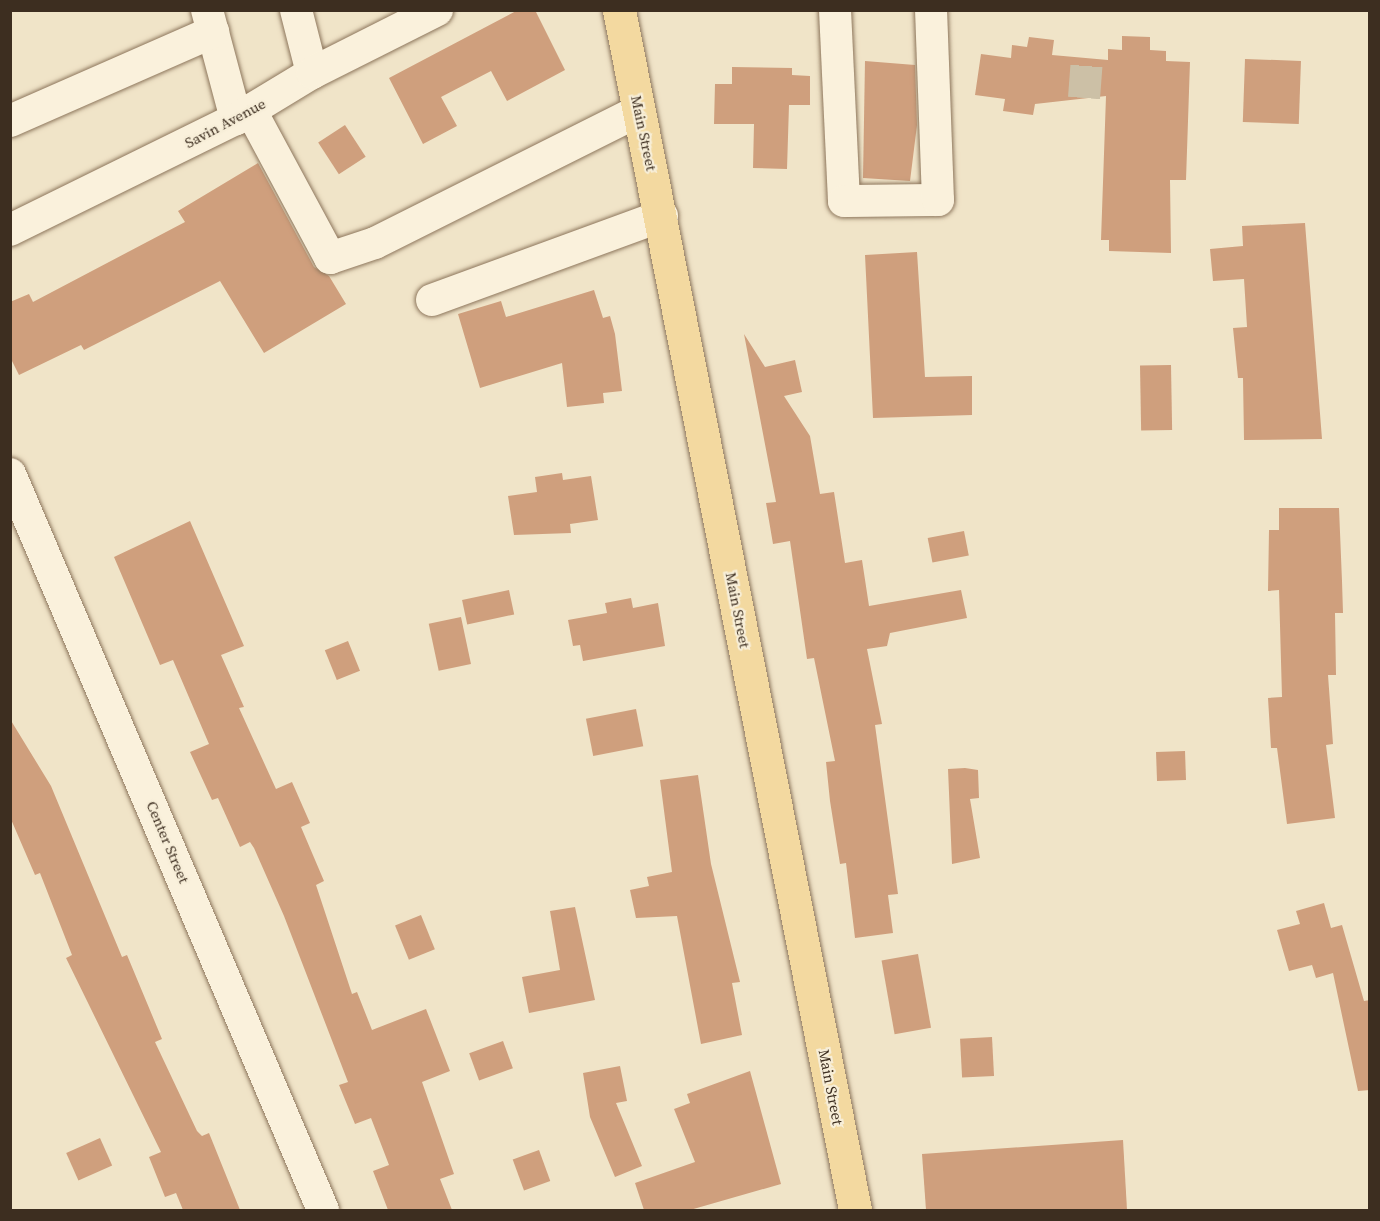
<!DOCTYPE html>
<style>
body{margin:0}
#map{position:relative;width:1380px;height:1221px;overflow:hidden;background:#f0e4c8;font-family:"Source Serif 4",serif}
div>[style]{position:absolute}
.building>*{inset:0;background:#cf9f7d;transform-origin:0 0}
.minor-tunnel>*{height:32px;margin-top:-16px;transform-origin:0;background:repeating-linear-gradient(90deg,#ccc0a6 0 32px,transparent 0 48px)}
.roads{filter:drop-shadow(0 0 2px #8d765c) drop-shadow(0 0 2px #8d765c)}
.minor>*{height:32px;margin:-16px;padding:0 16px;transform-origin:16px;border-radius:16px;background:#faf1dc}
.major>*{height:33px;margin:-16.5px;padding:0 16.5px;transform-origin:16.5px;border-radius:16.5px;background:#f3d9a0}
span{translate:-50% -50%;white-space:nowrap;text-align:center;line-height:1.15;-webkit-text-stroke:4.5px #f7eed8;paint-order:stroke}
.street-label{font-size:15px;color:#3d2e20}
.frame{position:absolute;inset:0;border:12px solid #3d2e20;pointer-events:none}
</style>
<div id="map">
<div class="building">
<div style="clip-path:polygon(518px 10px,535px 10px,565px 70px,507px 101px,491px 71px,441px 97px,457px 126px,423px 144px,389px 78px)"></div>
<div style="clip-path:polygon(1122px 36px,1150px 37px,1150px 50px,1166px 51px,1166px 61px,1190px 62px,1186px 180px,1170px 180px,1171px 253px,1109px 251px,1109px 240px,1101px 240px,1106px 96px,1035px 104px,1033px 115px,1003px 111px,1005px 99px,975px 95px,981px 54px,1011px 58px,1012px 45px,1027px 47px,1029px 37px,1054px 40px,1052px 55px,1108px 60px,1108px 49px,1122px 50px)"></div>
<div style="left:1245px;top:59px;width:56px;height:63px;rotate:2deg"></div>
<div style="clip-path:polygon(865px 61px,915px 65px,917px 125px,910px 181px,863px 178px)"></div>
<div style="clip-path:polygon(732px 67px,792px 68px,792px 75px,810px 76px,810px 105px,789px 105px,787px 169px,753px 168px,754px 124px,714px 124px,715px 84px,732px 84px)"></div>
<div style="left:345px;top:125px;width:38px;height:32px;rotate:57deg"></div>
<div style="clip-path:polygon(258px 163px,314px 267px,329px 276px,346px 304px,264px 353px,220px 281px,84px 350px,81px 345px,19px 375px,10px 357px,10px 302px,29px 294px,33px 302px,185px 222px,178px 211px)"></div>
<div style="clip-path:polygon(1305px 223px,1322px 439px,1244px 440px,1243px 378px,1238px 378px,1233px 328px,1247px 327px,1244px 279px,1213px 281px,1210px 249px,1243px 246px,1242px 226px)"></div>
<div style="clip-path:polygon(917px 252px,925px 377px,972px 376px,972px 415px,873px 418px,865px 255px)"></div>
<div style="clip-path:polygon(594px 290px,603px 318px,610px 316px,615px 334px,622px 391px,603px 393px,604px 403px,567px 407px,562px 363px,480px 388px,458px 314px,501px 301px,506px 317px)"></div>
<div style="clip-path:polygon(744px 334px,765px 367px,795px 360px,802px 392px,784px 396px,810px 436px,820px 494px,834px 492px,845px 563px,862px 560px,869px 606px,961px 590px,967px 618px,890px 633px,887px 646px,867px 649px,882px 724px,875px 725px,898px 894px,888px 895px,893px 933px,855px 938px,846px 863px,840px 864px,830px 801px,826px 762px,835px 761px,814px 658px,807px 659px,790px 541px,773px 544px,766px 503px,776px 502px)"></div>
<div style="left:1171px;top:365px;width:65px;height:31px;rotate:89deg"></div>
<div style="clip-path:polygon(562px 473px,563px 480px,591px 476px,598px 520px,570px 524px,571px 533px,514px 535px,508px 496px,537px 492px,535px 477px)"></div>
<div style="clip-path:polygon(1279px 508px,1339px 508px,1342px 581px,1343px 613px,1335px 613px,1336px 675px,1328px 675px,1333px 744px,1326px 745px,1335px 818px,1287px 824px,1277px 748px,1271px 748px,1268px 698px,1282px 697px,1279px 590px,1268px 591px,1269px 530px,1279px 530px)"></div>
<div style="clip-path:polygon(190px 521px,244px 646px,221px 655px,244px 707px,239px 708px,276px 789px,292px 782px,310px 823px,301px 827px,324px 881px,316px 885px,352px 994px,357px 992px,372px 1030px,426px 1009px,450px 1071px,422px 1082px,454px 1174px,440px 1179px,452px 1210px,388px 1210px,373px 1171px,389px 1165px,371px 1118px,355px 1124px,339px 1085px,348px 1082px,284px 916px,254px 848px,250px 842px,240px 847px,218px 798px,212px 800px,190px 752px,209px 744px,173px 660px,160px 665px,114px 557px)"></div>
<div style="left:964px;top:531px;width:25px;height:37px;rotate:79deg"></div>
<div style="left:509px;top:590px;width:25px;height:48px;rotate:78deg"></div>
<div style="clip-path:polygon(631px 598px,633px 608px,658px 603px,665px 646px,583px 661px,580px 645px,573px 646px,568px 620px,607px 613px,605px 603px)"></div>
<div style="left:461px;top:617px;width:48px;height:33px;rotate:78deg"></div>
<div style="left:348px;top:641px;width:32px;height:25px;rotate:68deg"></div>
<div style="left:636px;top:709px;width:38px;height:51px;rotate:79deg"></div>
<div style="clip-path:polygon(10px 719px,51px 786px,122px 957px,127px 955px,162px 1039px,155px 1042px,197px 1131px,202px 1136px,209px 1133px,240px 1210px,183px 1210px,176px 1193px,165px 1197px,149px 1157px,161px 1152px,66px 958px,72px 955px,40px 873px,35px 875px,10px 817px)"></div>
<div style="left:1185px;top:751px;width:29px;height:29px;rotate:88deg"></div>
<div style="clip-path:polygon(965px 768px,978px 770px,979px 798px,970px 799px,980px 858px,952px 864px,948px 769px)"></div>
<div style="clip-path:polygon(698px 775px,711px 864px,740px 982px,732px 983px,742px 1035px,701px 1044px,677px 916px,636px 918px,630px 890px,649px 886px,647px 877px,672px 872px,660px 780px)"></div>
<div style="clip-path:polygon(1324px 903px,1331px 928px,1342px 925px,1364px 1001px,1370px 1000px,1370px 1090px,1358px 1091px,1333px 973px,1316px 978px,1312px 965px,1289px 971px,1277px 930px,1300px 924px,1296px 911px)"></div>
<div style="clip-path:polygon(575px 907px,595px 1000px,529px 1013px,522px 977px,560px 970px,550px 911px)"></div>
<div style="left:421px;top:915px;width:37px;height:28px;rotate:68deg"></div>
<div style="left:918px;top:954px;width:75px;height:37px;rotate:80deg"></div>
<div style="left:992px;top:1037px;width:39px;height:32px;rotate:87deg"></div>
<div style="left:503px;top:1041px;width:29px;height:36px;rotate:70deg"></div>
<div style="clip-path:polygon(620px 1066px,627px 1101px,616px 1103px,642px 1166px,615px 1177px,590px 1117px,583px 1073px)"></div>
<div style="clip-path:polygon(750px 1071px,781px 1184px,690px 1210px,644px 1210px,635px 1183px,695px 1162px,674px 1109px,690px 1103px,687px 1094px)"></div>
<div style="left:100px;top:1138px;width:30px;height:37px;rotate:66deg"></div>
<div style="clip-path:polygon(1123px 1140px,1127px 1210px,926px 1210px,922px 1154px)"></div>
<div style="left:539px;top:1150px;width:33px;height:28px;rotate:70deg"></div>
</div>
<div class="minor-tunnel">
<div style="left:1084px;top:98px;width:40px;rotate:-85.7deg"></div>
</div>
<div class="roads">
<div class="minor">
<div style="left:207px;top:10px;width:113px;rotate:75.1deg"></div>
<div style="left:296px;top:10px;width:65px;rotate:75.7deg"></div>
<div style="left:835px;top:10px;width:191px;rotate:87.3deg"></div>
<div style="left:844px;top:201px;width:94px;rotate:-0.6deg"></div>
<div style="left:938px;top:200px;width:190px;rotate:-92.1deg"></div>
<div style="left:251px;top:111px;width:167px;rotate:61.7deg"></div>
<div style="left:330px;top:258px;width:47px;rotate:-18.4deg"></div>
<div style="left:375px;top:243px;width:295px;rotate:-26.6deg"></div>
<div style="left:10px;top:121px;width:222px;rotate:-23.7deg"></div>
<div style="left:10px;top:230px;width:252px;rotate:-26.2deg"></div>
<div style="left:236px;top:119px;width:89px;rotate:-31.2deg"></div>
<div style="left:312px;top:73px;width:140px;rotate:-26.7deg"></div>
<div style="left:432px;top:300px;width:245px;rotate:-20.1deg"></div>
<div style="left:10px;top:474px;width:800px;rotate:66.96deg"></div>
</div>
<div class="major">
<div style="left:619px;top:10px;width:1223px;rotate:78.87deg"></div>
</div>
</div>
<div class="street-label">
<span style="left:225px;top:123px;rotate:-28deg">Savin Avenue</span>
<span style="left:644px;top:133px;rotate:78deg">Main Street</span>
<span style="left:738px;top:610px;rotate:79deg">Main Street</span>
<span style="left:168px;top:842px;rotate:67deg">Center Street</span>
<span style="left:831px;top:1087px;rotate:79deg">Main Street</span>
</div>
<div class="frame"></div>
</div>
